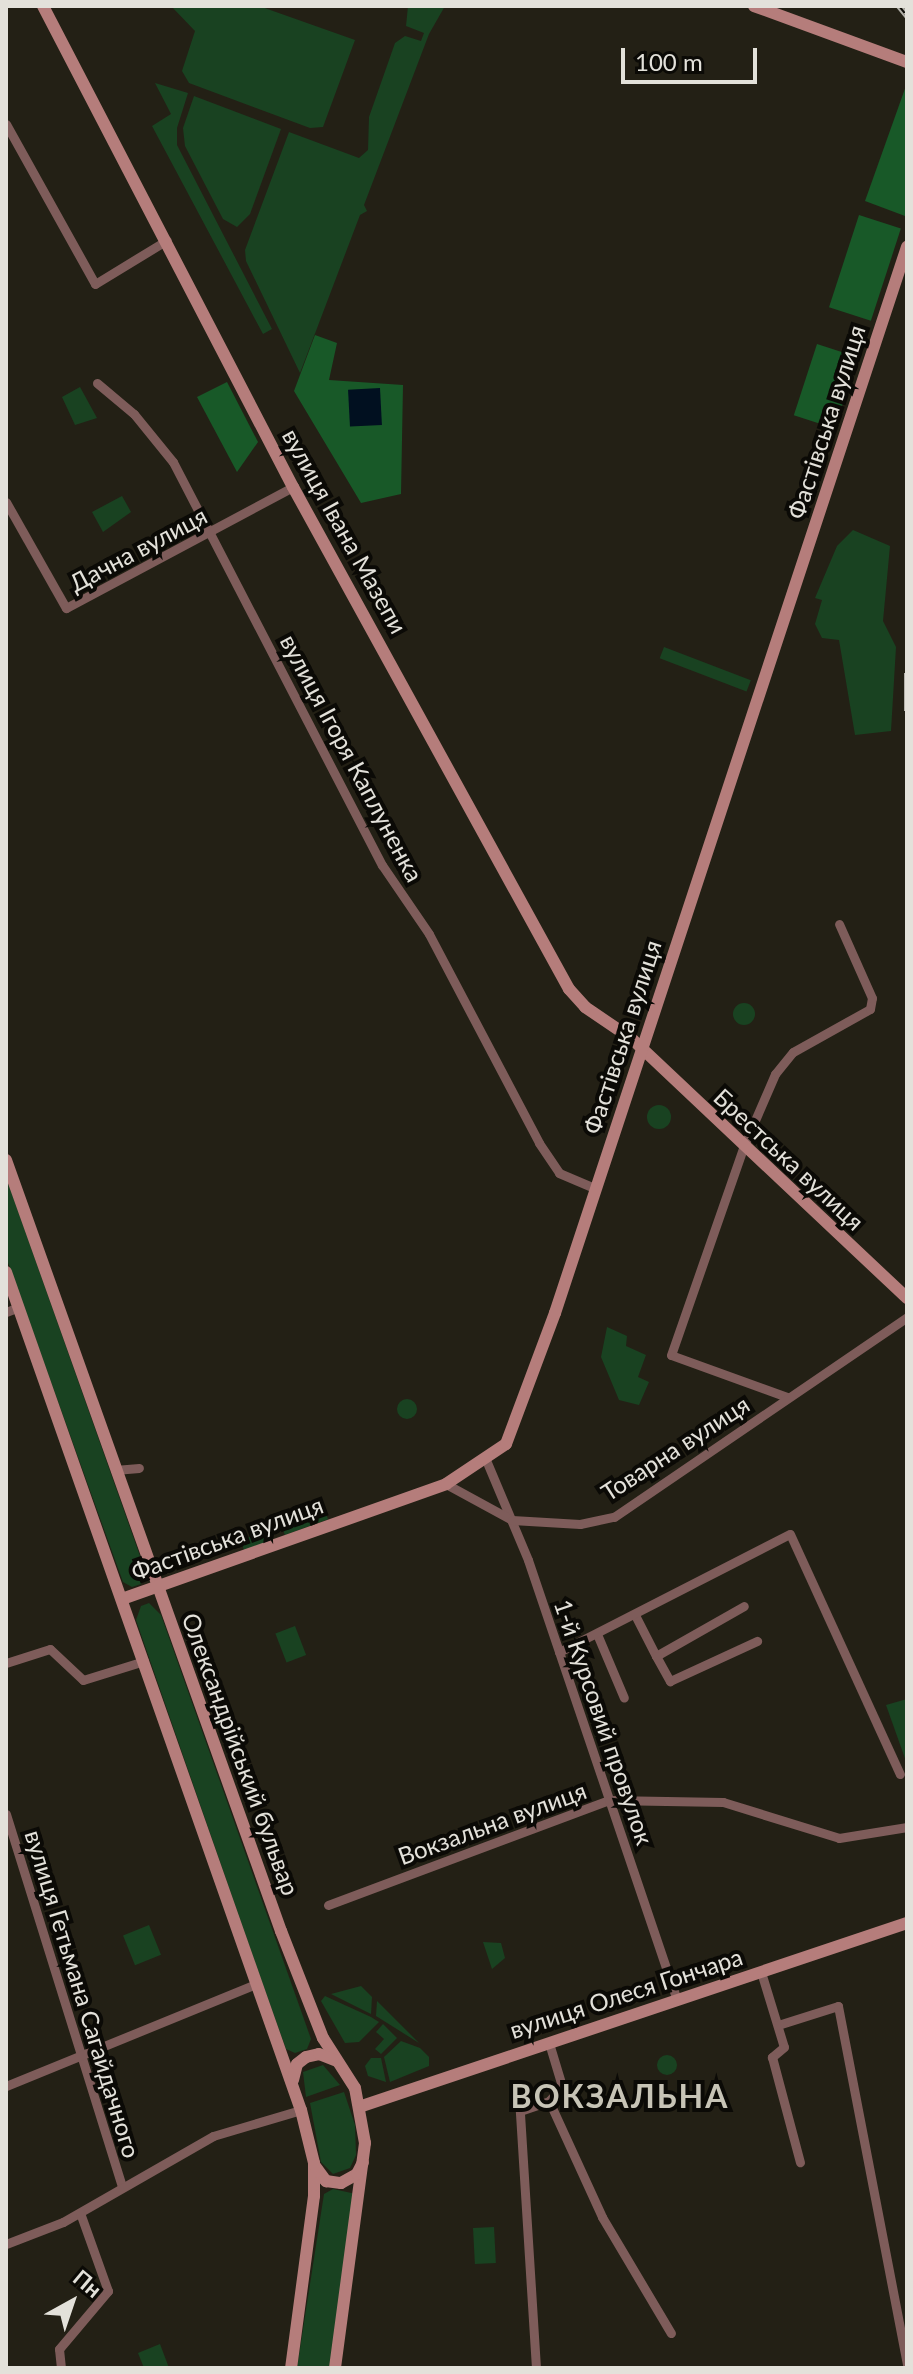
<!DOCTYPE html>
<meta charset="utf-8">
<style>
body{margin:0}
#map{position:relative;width:913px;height:2374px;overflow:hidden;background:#232015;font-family:Lato,sans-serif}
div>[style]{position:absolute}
.green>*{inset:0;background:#194221;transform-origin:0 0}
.round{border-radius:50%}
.forest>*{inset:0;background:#185928;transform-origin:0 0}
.water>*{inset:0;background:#011020;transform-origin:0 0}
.street>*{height:9px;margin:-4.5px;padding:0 4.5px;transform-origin:4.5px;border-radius:4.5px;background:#7e5c5a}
.secondary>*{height:12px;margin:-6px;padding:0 6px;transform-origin:6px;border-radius:6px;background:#b57d7b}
.rail>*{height:6px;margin-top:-3px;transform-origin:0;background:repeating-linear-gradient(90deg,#0b0a06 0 9px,#b2b0a8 0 18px);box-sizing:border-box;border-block:2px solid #b2b0a8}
span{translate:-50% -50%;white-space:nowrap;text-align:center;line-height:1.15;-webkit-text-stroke:8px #0b0a06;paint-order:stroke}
.street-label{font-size:24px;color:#e3e1da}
.district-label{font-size:32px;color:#c7c4b6;font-weight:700;letter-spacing:2px}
.frame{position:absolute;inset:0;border:8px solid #e3e1da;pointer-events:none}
.north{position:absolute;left:32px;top:2262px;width:80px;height:80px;-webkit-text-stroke:6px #0b0a06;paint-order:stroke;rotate:40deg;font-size:22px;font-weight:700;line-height:32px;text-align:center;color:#e3e1da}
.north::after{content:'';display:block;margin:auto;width:28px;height:36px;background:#e3e1da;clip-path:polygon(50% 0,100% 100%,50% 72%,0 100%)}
.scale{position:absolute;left:621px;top:48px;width:136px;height:36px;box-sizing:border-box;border:4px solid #e3e1da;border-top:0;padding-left:10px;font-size:24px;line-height:28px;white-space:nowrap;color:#e3e1da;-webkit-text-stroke:6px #0b0a06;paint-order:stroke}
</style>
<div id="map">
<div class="green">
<div style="clip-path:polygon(171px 6px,259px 6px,355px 40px,323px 127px,310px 128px,189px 83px,182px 71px,195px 31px)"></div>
<div style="clip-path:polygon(408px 6px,445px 6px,429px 34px,364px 205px,367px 211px,360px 215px,300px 373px,246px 261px,245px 250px,289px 132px,359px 158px,368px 150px,369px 117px,395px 43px,405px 36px,421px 41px,424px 33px,406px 26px)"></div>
<div style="clip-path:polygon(155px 83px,188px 93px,177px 128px,177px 145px,272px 329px,263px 334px,152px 126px,171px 114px)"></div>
<div style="clip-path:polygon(194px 96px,281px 129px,250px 214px,237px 227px,223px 219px,185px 146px,183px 128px)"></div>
<div style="clip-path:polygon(80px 387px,97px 418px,75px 425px,62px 397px)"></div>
<div style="clip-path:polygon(122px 496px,131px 512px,103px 532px,92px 512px)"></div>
<div style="clip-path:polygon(853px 530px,890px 546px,883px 621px,896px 647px,891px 731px,855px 735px,839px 640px,822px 638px,815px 624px,822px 600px,815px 598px,837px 546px)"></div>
<div style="left:664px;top:647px;width:93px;height:12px;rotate:21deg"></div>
<div class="round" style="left:733px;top:1003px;width:22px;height:22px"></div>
<div class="round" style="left:647px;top:1105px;width:24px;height:24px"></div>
<div style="clip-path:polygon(6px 1177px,146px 1573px,141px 1584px,132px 1587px,123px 1582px,6px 1257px)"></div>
<div style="clip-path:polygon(607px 1327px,627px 1336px,626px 1346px,646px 1355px,638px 1377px,649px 1382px,639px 1405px,619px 1400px,601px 1357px)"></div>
<div class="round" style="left:397px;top:1399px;width:20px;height:20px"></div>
<div style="left:324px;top:1508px;width:12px;height:46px;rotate:70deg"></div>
<div style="left:269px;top:1529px;width:11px;height:31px;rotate:68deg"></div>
<div style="clip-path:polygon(149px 1603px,161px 1615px,311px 2039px,307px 2049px,295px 2053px,286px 2049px,259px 1974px,136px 1620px,141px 1606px)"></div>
<div style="left:295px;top:1626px;width:31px;height:21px;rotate:69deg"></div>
<div style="clip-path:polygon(907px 1699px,907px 1764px,886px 1705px)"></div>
<div style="left:149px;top:1925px;width:32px;height:28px;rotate:68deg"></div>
<div style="clip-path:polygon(483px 1942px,501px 1943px,505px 1958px,492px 1969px)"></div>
<div style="clip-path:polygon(361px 1986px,372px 1997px,371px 2014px,331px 1994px)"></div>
<div style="clip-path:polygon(325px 1996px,371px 2017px,379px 2022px,359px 2042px,345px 2043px,321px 2001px)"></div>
<div style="clip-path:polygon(377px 2001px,419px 2043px,376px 2016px)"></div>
<div style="clip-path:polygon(383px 2024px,397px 2038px,381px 2054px,375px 2049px,384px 2039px,376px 2032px)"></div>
<div style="clip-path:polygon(401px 2041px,420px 2048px,429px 2057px,429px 2066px,390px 2082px,384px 2057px)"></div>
<div class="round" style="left:657px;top:2055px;width:20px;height:20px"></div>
<div style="clip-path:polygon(371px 2058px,381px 2058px,386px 2082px,368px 2076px,365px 2066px)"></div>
<div style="clip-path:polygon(323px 2065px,340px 2085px,306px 2097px,303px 2072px)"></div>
<div style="clip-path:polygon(344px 2092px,355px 2125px,356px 2155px,350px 2168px,333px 2174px,321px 2162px,310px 2103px)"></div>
<div style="clip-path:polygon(333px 2189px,356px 2194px,331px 2368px,297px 2368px,324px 2194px)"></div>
<div style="left:494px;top:2227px;width:36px;height:21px;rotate:87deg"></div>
<div style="clip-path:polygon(160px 2344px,169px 2368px,144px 2368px,138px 2353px)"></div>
</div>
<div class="forest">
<div style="clip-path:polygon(907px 83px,907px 211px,905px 216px,865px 201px)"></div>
<div style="left:859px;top:215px;width:44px;height:97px;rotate:18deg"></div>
<div style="clip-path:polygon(315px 335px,337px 343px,329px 380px,403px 385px,401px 494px,361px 503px,294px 391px)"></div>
<div style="left:817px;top:344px;width:43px;height:75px;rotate:18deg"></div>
<div style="clip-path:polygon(227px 382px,258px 442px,237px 472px,197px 397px)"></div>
</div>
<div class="water">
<div style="left:380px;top:388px;width:37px;height:32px;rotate:87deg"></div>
</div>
<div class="street">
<div style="left:6px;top:124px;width:183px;rotate:60.9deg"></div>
<div style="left:95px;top:284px;width:84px;rotate:-31.4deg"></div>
<div style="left:97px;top:383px;width:48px;rotate:40deg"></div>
<div style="left:134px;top:414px;width:62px;rotate:50.9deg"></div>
<div style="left:173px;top:462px;width:454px;rotate:62.6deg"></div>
<div style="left:382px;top:865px;width:83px;rotate:55.7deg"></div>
<div style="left:429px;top:934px;width:236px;rotate:62.2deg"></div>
<div style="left:539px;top:1143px;width:36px;rotate:56deg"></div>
<div style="left:559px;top:1173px;width:39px;rotate:23deg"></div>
<div style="left:6px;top:502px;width:122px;rotate:60.5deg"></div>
<div style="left:66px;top:608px;width:257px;rotate:-28.1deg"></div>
<div style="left:6px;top:1312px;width:14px;rotate:-21deg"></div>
<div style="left:787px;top:1397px;width:123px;rotate:-160.1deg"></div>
<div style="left:671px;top:1355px;width:219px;rotate:-70.8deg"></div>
<div style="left:743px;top:1148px;width:81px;rotate:-66.6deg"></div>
<div style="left:775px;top:1074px;width:28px;rotate:-51deg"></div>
<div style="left:793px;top:1052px;width:88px;rotate:-29.2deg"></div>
<div style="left:870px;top:1009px;width:11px;rotate:-80deg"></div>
<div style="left:872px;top:998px;width:81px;rotate:-114deg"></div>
<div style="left:486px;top:1460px;width:108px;rotate:67.2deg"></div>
<div style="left:528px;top:1560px;width:464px;rotate:71.3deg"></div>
<div style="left:115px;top:1470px;width:24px;rotate:-5deg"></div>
<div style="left:446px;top:1484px;width:75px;rotate:28.6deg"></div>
<div style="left:512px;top:1520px;width:68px;rotate:3.4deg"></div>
<div style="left:580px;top:1524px;width:35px;rotate:-12deg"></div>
<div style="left:614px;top:1517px;width:355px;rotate:-34.3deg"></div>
<div style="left:635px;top:1615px;width:46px;rotate:62.9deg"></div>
<div style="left:656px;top:1656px;width:101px;rotate:-29.6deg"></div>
<div style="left:597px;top:1634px;width:69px;rotate:67.1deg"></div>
<div style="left:559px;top:1652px;width:259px;rotate:-27.1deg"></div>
<div style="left:790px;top:1534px;width:264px;rotate:65.4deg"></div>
<div style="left:656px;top:1656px;width:29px;rotate:61deg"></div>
<div style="left:670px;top:1681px;width:96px;rotate:-24.7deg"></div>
<div style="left:6px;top:1663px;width:46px;rotate:-17.7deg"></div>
<div style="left:50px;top:1649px;width:45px;rotate:43.2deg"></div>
<div style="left:83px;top:1680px;width:64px;rotate:-17.3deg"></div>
<div style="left:6px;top:1814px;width:391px;rotate:72.7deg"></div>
<div style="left:328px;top:1905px;width:300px;rotate:-20.5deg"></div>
<div style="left:609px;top:1800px;width:114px;rotate:1deg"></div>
<div style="left:723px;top:1802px;width:121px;rotate:17.2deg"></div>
<div style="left:839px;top:1838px;width:69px;rotate:-9.2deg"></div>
<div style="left:761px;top:1972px;width:78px;rotate:73deg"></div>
<div style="left:784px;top:2047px;width:16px;rotate:140deg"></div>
<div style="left:772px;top:2057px;width:109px;rotate:75.1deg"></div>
<div style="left:778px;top:2025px;width:63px;rotate:-17.6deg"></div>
<div style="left:838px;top:2006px;width:367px;rotate:79.1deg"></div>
<div style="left:549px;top:2043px;width:45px;rotate:73.2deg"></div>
<div style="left:562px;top:2086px;width:20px;rotate:131deg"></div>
<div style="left:549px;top:2101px;width:128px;rotate:65.4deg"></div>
<div style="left:602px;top:2217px;width:135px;rotate:59.3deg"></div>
<div style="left:6px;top:2086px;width:270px;rotate:-22.2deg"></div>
<div style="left:6px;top:2244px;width:61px;rotate:-21.1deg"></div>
<div style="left:63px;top:2222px;width:173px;rotate:-29.8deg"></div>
<div style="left:213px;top:2136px;width:92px;rotate:-16.5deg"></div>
<div style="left:61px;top:2368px;width:19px;rotate:-96deg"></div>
<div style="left:59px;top:2349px;width:76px;rotate:-49.8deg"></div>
<div style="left:108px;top:2291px;width:83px;rotate:-109.7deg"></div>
<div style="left:536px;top:2368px;width:257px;rotate:-93.6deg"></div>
<div style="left:520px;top:2111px;width:31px;rotate:-19deg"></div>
</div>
<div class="secondary">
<div style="left:43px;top:6px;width:542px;rotate:62.54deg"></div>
<div style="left:293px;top:487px;width:573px;rotate:61.2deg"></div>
<div style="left:569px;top:989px;width:24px;rotate:48deg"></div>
<div style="left:585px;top:1007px;width:57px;rotate:34.2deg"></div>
<div style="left:632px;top:1039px;width:378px;rotate:43.3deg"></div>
<div style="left:754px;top:6px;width:163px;rotate:20.1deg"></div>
<div style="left:6px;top:1160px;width:819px;rotate:70.37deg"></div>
<div style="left:281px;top:1931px;width:115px;rotate:68.6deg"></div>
<div style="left:323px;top:2038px;width:59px;rotate:57.4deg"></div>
<div style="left:355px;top:2088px;width:56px;rotate:79.7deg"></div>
<div style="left:365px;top:2143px;width:227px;rotate:97.6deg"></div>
<div style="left:6px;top:1272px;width:888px;rotate:70.61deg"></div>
<div style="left:301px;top:2110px;width:55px;rotate:76.2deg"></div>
<div style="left:314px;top:2163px;width:33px;rotate:90deg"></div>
<div style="left:314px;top:2196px;width:174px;rotate:97.6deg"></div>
<div style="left:122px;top:1599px;width:344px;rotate:-19.5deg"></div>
<div style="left:446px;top:1484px;width:72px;rotate:-33.7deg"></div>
<div style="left:506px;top:1444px;width:140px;rotate:-69.5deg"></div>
<div style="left:555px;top:1313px;width:1123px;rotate:-71.73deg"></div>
<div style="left:293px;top:2080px;width:16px;rotate:-76deg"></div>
<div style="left:297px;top:2064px;width:11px;rotate:-38deg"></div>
<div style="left:306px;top:2057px;width:13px;rotate:-13deg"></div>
<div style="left:319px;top:2054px;width:19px;rotate:21deg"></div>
<div style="left:359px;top:2107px;width:578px;rotate:-18.56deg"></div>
<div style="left:315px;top:2166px;width:19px;rotate:54deg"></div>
<div style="left:326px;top:2181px;width:15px;rotate:8deg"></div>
<div style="left:341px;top:2183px;width:18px;rotate:-29deg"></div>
<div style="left:357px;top:2174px;width:13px;rotate:-63deg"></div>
</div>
<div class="rail">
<div style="left:899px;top:6px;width:13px;rotate:51deg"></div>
<div style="left:907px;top:673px;width:38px;rotate:90deg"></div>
</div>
<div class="street-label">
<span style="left:826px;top:422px;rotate:-72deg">Фастівська вулиця</span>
<span style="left:345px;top:531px;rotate:61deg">вулиця Івана Мазепи</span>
<span style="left:138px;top:549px;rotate:-28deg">Дачна вулиця</span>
<span style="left:352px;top:758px;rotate:62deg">вулиця Ігоря Каплуненка</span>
<span style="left:622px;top:1037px;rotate:-72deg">Фастівська вулиця</span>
<span style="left:789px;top:1159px;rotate:43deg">Брестська вулиця</span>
<span style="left:675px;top:1448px;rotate:-33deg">Товарна вулиця</span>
<span style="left:227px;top:1538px;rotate:-20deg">Фастівська вулиця</span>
<span style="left:604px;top:1722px;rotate:71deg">1-й Курсовий провулок</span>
<span style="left:241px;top:1754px;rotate:70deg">Олександрійський бульвар</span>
<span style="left:492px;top:1823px;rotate:-20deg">Вокзальна вулиця</span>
<span style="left:626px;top:1993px;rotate:-18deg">вулиця Олеся Гончара</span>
<span style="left:83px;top:1994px;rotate:73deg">вулиця Гетьмана Сагайдачного</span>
</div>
<div class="district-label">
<span style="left:620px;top:2096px">ВОКЗАЛЬНА</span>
</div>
<div class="frame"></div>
<div class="north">Пн</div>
<div class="scale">100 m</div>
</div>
